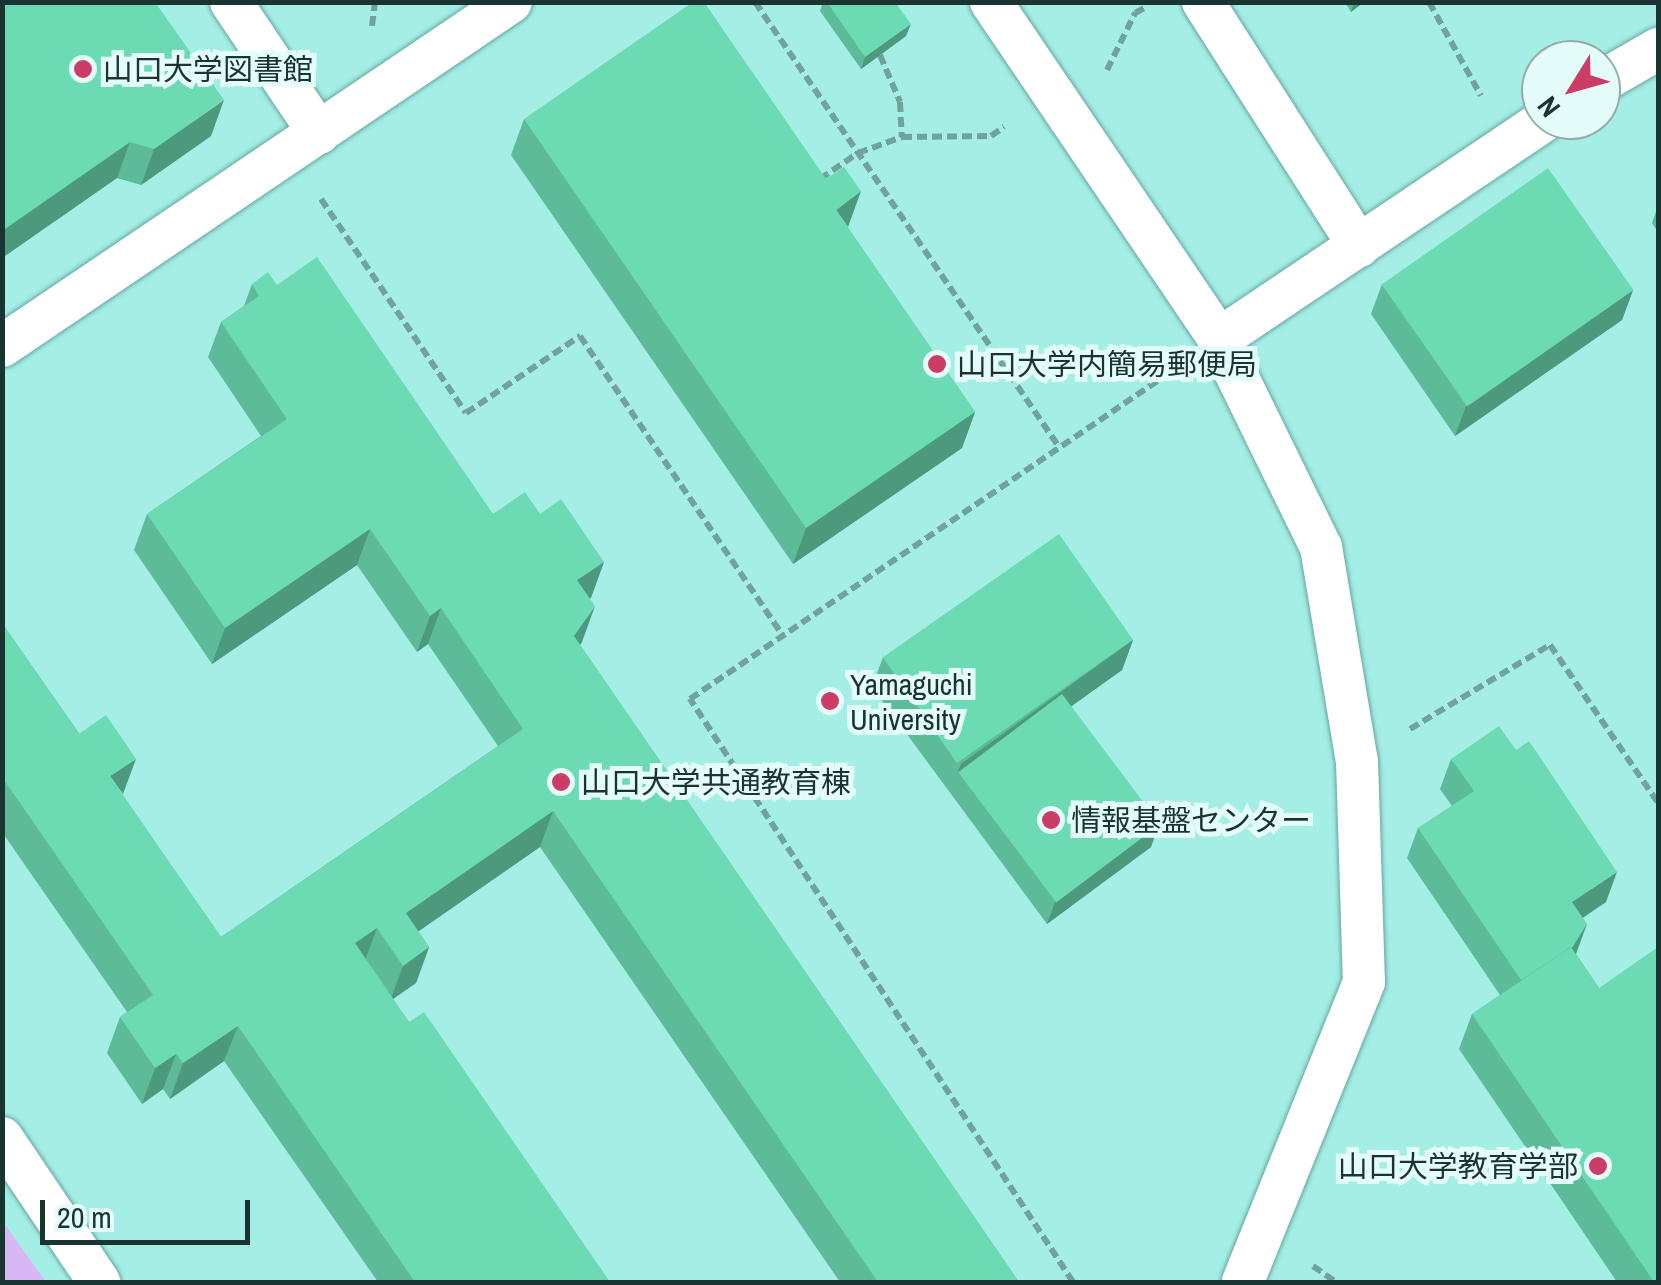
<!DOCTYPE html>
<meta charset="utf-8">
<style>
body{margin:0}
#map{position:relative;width:1661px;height:1285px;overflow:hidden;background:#b8f8f1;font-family:"Archivo Narrow","Noto Sans JP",sans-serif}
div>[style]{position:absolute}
.built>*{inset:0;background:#a4eee6}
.green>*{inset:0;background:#d7b8f5}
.path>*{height:6px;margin-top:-3px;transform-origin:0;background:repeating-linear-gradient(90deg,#72a29d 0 10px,transparent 0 15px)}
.roads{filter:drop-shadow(0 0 2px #68a6a0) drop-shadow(0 0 2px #68a6a0)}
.service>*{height:42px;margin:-21px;padding:0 21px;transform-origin:21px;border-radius:21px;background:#fff}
.wall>*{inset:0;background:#5dbb9a}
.shaded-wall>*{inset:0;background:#4c997d}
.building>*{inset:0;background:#6cdab3;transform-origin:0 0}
.dots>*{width:28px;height:28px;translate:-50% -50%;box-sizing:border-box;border:5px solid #e4fdfa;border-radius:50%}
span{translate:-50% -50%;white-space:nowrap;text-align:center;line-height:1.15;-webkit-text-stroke:10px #e4fdfa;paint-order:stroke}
.poi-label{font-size:30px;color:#1a3432}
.left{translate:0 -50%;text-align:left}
.right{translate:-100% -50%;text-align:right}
.frame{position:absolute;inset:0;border:5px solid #1a3432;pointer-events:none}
.north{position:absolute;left:1521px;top:40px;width:100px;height:100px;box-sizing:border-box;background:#e4fdfa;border:2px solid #93adaa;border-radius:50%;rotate:233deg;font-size:28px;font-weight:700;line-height:40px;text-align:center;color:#1a3432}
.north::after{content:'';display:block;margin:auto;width:35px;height:45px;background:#cb3d66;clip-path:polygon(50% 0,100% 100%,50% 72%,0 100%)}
.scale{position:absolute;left:40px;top:1200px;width:210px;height:45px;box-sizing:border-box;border:5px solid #1a3432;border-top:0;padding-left:12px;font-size:30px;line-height:35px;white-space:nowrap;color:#1a3432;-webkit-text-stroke:8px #e4fdfa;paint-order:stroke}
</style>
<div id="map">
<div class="built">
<div style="clip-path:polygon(evenodd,3px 3px,1658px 3px,1658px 1282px,3px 1282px,3px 3px,1541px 60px,1601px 60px,1601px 120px,1541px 120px,1541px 60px)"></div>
</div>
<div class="green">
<div style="clip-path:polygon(2px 1222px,3px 1222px,46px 1282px,3px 1282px)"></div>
</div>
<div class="path">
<div style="left:755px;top:2px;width:539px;rotate:55.66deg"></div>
<div style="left:1429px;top:2px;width:107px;rotate:61deg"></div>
<div style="left:372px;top:26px;width:24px;rotate:-83deg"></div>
<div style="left:880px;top:55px;width:51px;rotate:66.9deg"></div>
<div style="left:900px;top:102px;width:35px;rotate:87deg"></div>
<div style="left:1107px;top:70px;width:64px;rotate:-63.8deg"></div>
<div style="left:1135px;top:13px;width:15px;rotate:-28deg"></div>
<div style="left:820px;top:179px;width:46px;rotate:-34.4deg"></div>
<div style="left:858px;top:153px;width:47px;rotate:-20deg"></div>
<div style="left:902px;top:137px;width:89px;rotate:-0.6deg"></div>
<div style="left:991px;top:136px;width:16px;rotate:-35deg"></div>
<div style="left:321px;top:199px;width:258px;rotate:55.9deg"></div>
<div style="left:466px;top:413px;width:138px;rotate:-34deg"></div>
<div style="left:580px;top:336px;width:362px;rotate:55.9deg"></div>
<div style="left:1410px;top:729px;width:163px;rotate:-31deg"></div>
<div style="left:1550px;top:645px;width:191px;rotate:55.6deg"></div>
<div style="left:1313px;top:1266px;width:28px;rotate:35deg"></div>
<div style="left:1073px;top:1282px;width:698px;rotate:-123.3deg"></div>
<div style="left:690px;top:699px;width:583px;rotate:-34.24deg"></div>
</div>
<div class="roads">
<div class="service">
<div style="left:231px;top:2px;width:158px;rotate:56.1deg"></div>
<div style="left:991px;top:2px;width:407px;rotate:55.9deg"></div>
<div style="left:1219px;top:339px;width:232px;rotate:63.9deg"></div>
<div style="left:1321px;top:547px;width:217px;rotate:80.5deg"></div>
<div style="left:1357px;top:761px;width:221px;rotate:88.2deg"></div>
<div style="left:1364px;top:982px;width:323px;rotate:112deg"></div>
<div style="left:1203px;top:2px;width:290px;rotate:57.4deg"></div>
<div style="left:1601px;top:82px;width:66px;rotate:-30.1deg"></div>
<div style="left:1219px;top:339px;width:393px;rotate:-33.9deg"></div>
<div style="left:2px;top:346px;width:614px;rotate:-34.05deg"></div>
<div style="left:2px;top:1138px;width:174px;rotate:56deg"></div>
</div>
</div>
<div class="wall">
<div style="clip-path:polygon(2px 2px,211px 136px,141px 185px,117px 178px,2px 258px)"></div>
<div style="clip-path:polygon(823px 2px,895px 2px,906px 36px,861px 69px,820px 11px)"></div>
<div style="clip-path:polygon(1345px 2px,1364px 2px,1351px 12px)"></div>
<div style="clip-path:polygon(524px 119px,848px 228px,975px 412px,962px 448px,793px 564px,511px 155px)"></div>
<div style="clip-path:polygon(1658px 206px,1658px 232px,1652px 223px)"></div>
<div style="clip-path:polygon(252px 284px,277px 285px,493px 514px,540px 514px,604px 562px,590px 598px,582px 642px,580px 645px,1019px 1282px,840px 1282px,540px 847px,418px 931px,429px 947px,416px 983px,393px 999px,409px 1022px,610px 1282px,378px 1282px,224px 1061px,170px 1099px,163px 1089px,142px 1104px,107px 1053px,120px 1017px,127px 1012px,2px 832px,2px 623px,221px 937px,498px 746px,428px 644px,417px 652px,357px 565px,212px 664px,134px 550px,147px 514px,261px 436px,208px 357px,221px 322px,244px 306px)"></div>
<div style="clip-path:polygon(1382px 284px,1633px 290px,1622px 320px,1455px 436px,1371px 314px)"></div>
<div style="clip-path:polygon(1133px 640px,1122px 670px,1071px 706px,1151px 847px,1047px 924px,872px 687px,883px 657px)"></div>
<div style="clip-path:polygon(1451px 759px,1606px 902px,1583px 918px,1576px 954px,1599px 988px,1658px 1282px,1617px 1282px,1459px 1049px,1472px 1014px,1500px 995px,1407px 858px,1418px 828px,1452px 806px,1440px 789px)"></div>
</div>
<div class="shaded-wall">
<div style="clip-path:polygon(1354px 2px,1364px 2px,1351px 12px)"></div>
<div style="clip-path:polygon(911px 24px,906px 36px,861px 69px,865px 57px)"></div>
<div style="clip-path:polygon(224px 100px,211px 136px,141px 185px,154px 149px)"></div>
<div style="clip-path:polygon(130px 142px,117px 178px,2px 258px,2px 231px)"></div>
<div style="clip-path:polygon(861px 191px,848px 227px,836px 210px)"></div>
<div style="clip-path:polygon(1633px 290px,1622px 320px,1455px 436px,1466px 406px)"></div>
<div style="clip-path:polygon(975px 412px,962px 448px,793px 564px,806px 528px)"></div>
<div style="clip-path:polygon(370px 529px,357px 565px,212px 664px,225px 628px)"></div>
<div style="clip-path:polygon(604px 562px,591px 598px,564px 616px,577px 580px)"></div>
<div style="clip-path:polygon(595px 606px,582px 642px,561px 672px,574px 636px)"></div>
<div style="clip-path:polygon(441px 608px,428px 644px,417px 652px,430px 616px)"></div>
<div style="clip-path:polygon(1133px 640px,1122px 670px,966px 782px,958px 772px,961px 764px)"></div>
<div style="clip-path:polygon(136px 759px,123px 794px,110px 776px)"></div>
<div style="clip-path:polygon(553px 811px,540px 847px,393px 949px,406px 913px)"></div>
<div style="clip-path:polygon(1159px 825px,1151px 847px,1047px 924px,1055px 902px)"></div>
<div style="clip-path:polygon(1617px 872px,1606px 902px,1561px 932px,1572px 902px)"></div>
<div style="clip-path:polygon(1587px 924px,1576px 954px,1513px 1014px)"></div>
<div style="clip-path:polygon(377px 928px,364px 963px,355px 943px)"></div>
<div style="clip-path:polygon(429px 947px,416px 983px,390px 1001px,403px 966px)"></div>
<div style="clip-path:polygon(238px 1026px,224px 1061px,170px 1099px,183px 1063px)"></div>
<div style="clip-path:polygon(176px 1054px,163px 1089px,142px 1104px,155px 1068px)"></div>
</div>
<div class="building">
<div style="clip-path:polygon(2px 2px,155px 2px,224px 100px,154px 149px,130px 142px,2px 231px)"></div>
<div style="clip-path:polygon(693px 2px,704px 2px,826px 179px,844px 167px,861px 191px,836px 210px,975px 412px,806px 528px,524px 119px)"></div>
<div style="clip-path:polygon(827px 2px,895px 2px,911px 24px,865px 57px)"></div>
<div style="left:1548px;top:168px;width:149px;height:203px;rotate:55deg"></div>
<div style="clip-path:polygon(317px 257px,493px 514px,525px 492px,540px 514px,561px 499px,604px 562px,577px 580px,595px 606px,574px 636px,1019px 1282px,878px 1282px,553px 811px,406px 913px,429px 947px,403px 966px,377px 928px,355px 943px,409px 1022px,424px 1012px,610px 1282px,415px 1282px,238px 1026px,183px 1063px,176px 1054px,155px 1068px,120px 1017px,153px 995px,2px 777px,2px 623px,79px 734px,106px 715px,136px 759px,110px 776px,221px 937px,523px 729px,441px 608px,430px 616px,370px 529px,225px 628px,147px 514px,287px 419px,221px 322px,259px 296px,252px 284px,268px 272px,277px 285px)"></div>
<div style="left:1059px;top:534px;width:129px;height:215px;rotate:55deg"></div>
<div style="left:1062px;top:694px;width:163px;height:130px;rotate:53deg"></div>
<div style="clip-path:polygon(1499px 726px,1516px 750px,1529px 741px,1617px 872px,1572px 902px,1587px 924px,1572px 948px,1571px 947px,1521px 980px,1418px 828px,1474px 791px,1451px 759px)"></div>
<div style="clip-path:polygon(1571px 947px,1599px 988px,1658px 947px,1658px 1282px,1654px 1282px,1472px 1014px)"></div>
</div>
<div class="dots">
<div style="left:83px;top:69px;background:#cb3d66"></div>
<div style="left:937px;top:364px;background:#cb3d66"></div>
<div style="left:830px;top:701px;background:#cb3d66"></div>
<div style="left:561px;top:782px;background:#cb3d66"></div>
<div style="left:1051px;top:820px;background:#cb3d66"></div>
<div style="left:1598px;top:1166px;background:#cb3d66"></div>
</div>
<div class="poi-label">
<span class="left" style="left:103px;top:69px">山口大学図書館</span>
<span class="left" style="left:957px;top:364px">山口大学内簡易郵便局</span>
<span class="left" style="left:850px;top:701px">Yamaguchi<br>University</span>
<span class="left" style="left:581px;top:782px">山口大学共通教育棟</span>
<span class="left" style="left:1071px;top:820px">情報基盤センター</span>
<span class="right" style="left:1578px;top:1166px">山口大学教育学部</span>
</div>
<div class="frame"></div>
<div class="north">N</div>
<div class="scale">20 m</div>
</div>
